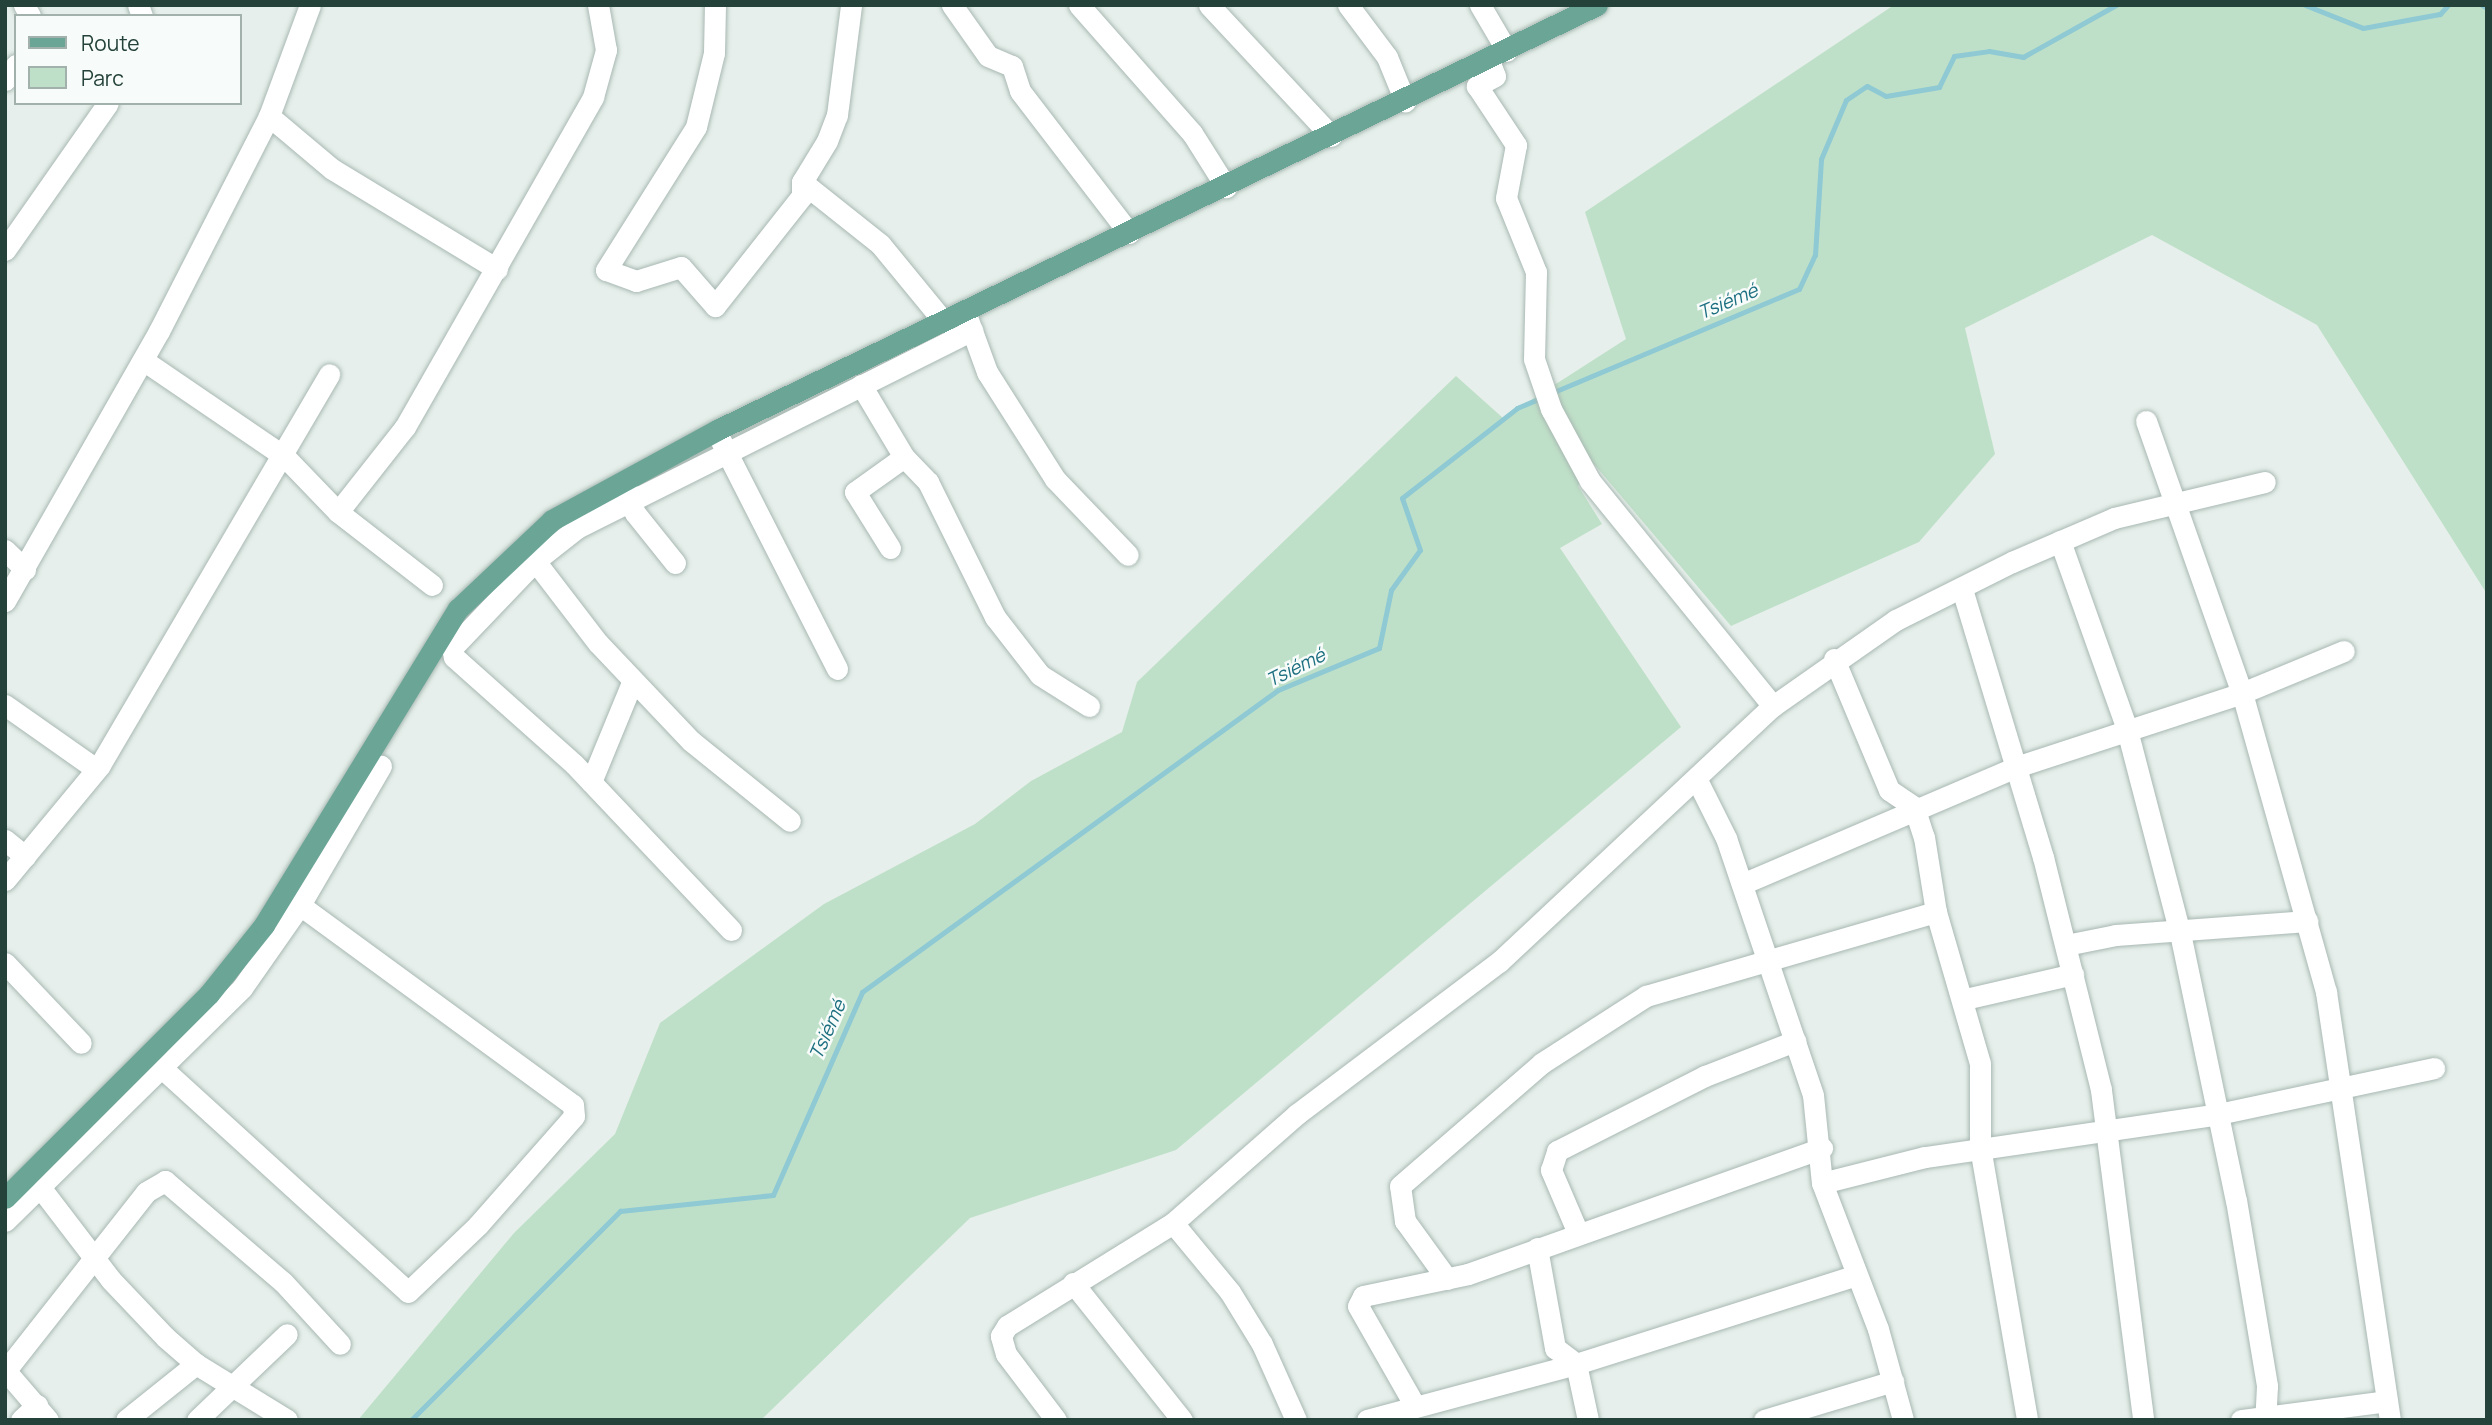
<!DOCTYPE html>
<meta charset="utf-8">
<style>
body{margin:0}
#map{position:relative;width:2492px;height:1425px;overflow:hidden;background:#e6efeb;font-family:Manrope,sans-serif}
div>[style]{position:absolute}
.green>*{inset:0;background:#bfe0c8}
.stream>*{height:5px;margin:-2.5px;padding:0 2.5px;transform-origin:2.5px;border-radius:2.5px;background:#8ec9d4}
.roads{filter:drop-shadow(0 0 2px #a8b8b2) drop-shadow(0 0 2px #a8b8b2)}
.minor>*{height:21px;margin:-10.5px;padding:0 10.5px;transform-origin:10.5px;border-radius:10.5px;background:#fff}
.major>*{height:21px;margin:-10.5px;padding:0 10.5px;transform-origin:10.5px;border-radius:10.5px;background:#6aa596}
span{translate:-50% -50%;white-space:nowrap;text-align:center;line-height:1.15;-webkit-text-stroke:5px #f7fbf9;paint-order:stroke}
.water-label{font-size:19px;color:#1c6f80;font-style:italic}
.frame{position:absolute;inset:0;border:7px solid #24423a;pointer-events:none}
.legend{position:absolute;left:14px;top:14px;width:228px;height:91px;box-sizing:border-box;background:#f7fbf9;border:2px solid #a3b1ad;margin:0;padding:9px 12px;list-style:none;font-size:21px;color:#24423a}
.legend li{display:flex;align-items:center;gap:14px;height:35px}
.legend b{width:35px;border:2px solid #a3b1ad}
</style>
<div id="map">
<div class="green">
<div style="clip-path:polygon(1894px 5px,2487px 5px,2487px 594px,2317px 325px,2152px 235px,1965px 328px,1995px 454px,1919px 542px,1731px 626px,1594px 464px,1578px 486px,1602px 524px,1560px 548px,1681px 727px,1176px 1150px,970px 1218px,761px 1420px,358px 1420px,514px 1233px,615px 1134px,660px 1023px,824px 904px,975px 824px,1031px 781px,1122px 732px,1137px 682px,1456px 376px,1503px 418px,1626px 339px,1585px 212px)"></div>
</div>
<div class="stream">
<div style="left:2305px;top:5px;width:62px;rotate:21.6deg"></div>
<div style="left:2363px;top:28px;width:78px;rotate:-10.3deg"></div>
<div style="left:2440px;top:14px;width:12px;rotate:-48deg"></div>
<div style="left:2482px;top:5px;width:6px;rotate:31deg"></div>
<div style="left:1549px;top:394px;width:271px;rotate:-22.8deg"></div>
<div style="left:1799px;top:289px;width:38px;rotate:-65deg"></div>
<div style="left:1815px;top:255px;width:96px;rotate:-86.4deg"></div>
<div style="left:1821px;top:159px;width:64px;rotate:-67deg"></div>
<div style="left:1846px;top:100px;width:25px;rotate:-34deg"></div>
<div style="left:1867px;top:86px;width:21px;rotate:28deg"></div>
<div style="left:1886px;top:96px;width:54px;rotate:-9.6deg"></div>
<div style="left:1939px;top:87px;width:34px;rotate:-64deg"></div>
<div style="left:1954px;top:56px;width:35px;rotate:-8deg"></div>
<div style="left:1989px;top:51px;width:35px;rotate:10deg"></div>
<div style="left:2023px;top:57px;width:107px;rotate:-29.2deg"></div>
<div style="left:411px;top:1420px;width:296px;rotate:-45deg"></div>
<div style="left:620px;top:1211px;width:154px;rotate:-6deg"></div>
<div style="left:773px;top:1195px;width:222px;rotate:-66.3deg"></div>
<div style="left:862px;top:992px;width:514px;rotate:-35.98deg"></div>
<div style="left:1278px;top:690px;width:109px;rotate:-22.6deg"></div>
<div style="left:1379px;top:648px;width:59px;rotate:-78.3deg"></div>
<div style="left:1391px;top:590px;width:49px;rotate:-54.1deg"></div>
<div style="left:1420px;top:550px;width:55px;rotate:-109.1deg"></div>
<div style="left:1402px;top:498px;width:146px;rotate:-38deg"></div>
<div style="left:1517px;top:408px;width:25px;rotate:-23deg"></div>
</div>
<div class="roads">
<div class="minor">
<div style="left:24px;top:5px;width:13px;rotate:61deg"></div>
<div style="left:138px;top:5px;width:12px;rotate:70deg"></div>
<div style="left:715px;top:5px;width:48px;rotate:91.2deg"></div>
<div style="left:714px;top:53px;width:76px;rotate:103.7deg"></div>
<div style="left:696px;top:127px;width:169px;rotate:122.2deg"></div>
<div style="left:606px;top:270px;width:32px;rotate:20deg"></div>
<div style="left:636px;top:281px;width:47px;rotate:-17.3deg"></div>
<div style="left:681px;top:267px;width:52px;rotate:48.9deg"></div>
<div style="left:715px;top:306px;width:140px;rotate:-51.7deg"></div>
<div style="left:802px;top:196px;width:14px;rotate:-90deg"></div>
<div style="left:802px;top:182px;width:48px;rotate:-58.6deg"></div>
<div style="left:827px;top:141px;width:28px;rotate:-69deg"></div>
<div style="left:837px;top:115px;width:111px;rotate:-82.7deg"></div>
<div style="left:952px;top:5px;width:62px;rotate:54.8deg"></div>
<div style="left:988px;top:56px;width:26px;rotate:23deg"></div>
<div style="left:1012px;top:66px;width:26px;rotate:72deg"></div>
<div style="left:1020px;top:91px;width:179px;rotate:52.5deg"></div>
<div style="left:1079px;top:5px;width:171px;rotate:48.6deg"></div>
<div style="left:1192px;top:133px;width:64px;rotate:57.8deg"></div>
<div style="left:1209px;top:5px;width:179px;rotate:47deg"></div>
<div style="left:1348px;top:5px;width:65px;rotate:53.1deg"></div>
<div style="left:1387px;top:57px;width:48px;rotate:67.8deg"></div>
<div style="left:1480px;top:5px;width:53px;rotate:59.6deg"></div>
<div style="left:1489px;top:61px;width:16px;rotate:68deg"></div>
<div style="left:1495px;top:76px;width:21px;rotate:151deg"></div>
<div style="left:1477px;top:86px;width:71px;rotate:56.5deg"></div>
<div style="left:1516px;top:145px;width:54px;rotate:100.7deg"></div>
<div style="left:1506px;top:198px;width:80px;rotate:67.9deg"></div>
<div style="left:1536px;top:272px;width:87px;rotate:91.3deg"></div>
<div style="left:1534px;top:359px;width:53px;rotate:71.2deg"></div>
<div style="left:1551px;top:409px;width:82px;rotate:61.6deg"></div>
<div style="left:1590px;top:481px;width:290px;rotate:50.9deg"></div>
<div style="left:5px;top:80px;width:19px;rotate:-54deg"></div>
<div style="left:269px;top:116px;width:82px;rotate:40.1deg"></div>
<div style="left:332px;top:169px;width:193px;rotate:31.2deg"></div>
<div style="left:802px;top:182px;width:100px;rotate:38.5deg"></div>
<div style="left:880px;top:244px;width:101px;rotate:50.6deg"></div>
<div style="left:5px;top:250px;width:179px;rotate:-55deg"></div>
<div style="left:967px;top:317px;width:59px;rotate:70deg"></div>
<div style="left:987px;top:372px;width:127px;rotate:57.6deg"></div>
<div style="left:1055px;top:479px;width:105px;rotate:46.2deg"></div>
<div style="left:143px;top:360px;width:172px;rotate:34.3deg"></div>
<div style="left:285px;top:457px;width:76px;rotate:46.1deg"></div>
<div style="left:338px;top:512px;width:119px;rotate:37.8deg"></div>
<div style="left:861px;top:385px;width:84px;rotate:59.2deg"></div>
<div style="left:904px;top:457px;width:35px;rotate:46deg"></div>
<div style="left:928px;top:482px;width:151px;rotate:63.6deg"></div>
<div style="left:995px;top:617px;width:73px;rotate:52.2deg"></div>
<div style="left:1040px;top:675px;width:58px;rotate:32.3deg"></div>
<div style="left:2146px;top:421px;width:288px;rotate:70.6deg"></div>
<div style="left:2242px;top:693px;width:311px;rotate:74.3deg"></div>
<div style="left:2326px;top:992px;width:433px;rotate:81.5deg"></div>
<div style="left:720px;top:439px;width:258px;rotate:63deg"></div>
<div style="left:626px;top:486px;width:28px;rotate:72deg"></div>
<div style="left:635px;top:513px;width:64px;rotate:51.3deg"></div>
<div style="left:338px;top:512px;width:108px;rotate:-51.8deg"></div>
<div style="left:405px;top:427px;width:380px;rotate:-60.3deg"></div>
<div style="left:593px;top:97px;width:49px;rotate:-74.5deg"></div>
<div style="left:606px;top:50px;width:46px;rotate:-100.1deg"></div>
<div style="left:2060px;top:541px;width:196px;rotate:70.4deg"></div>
<div style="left:2126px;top:726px;width:214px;rotate:75.4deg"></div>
<div style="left:2180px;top:933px;width:273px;rotate:78.2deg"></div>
<div style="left:2236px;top:1200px;width:189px;rotate:80.5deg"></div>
<div style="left:2267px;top:1386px;width:34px;rotate:93deg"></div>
<div style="left:890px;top:548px;width:66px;rotate:-122deg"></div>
<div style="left:855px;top:492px;width:60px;rotate:-35.5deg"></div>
<div style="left:5px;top:550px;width:28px;rotate:44deg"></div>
<div style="left:535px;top:561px;width:103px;rotate:52.5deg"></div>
<div style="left:598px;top:643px;width:135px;rotate:46.5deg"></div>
<div style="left:691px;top:741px;width:127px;rotate:38.9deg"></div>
<div style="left:1962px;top:589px;width:280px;rotate:73.2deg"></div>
<div style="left:2043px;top:857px;width:240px;rotate:76deg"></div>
<div style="left:2101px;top:1090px;width:333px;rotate:82.7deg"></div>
<div style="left:5px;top:601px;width:311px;rotate:-60.3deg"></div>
<div style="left:159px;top:331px;width:242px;rotate:-62.9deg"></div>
<div style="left:269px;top:116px;width:118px;rotate:-69.7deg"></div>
<div style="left:1834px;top:659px;width:142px;rotate:67.2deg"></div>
<div style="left:1889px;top:790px;width:30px;rotate:34deg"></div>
<div style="left:1914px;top:807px;width:32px;rotate:72deg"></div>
<div style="left:1924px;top:837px;width:76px;rotate:80.9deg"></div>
<div style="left:1936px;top:912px;width:157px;rotate:73.8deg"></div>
<div style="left:1980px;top:1063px;width:84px;rotate:90deg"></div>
<div style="left:1980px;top:1147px;width:277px;rotate:80.2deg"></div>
<div style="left:5px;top:705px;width:111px;rotate:35.1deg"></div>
<div style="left:591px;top:782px;width:110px;rotate:-67.6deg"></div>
<div style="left:1698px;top:782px;width:63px;rotate:63.4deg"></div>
<div style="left:1726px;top:838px;width:271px;rotate:71.3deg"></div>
<div style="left:1813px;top:1095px;width:88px;rotate:84.2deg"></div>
<div style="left:1822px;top:1183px;width:156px;rotate:69deg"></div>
<div style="left:1878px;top:1329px;width:94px;rotate:74.6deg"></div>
<div style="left:5px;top:840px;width:26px;rotate:39deg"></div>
<div style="left:5px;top:880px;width:149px;rotate:-50.4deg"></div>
<div style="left:100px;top:765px;width:453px;rotate:-59.6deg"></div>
<div style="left:1742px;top:884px;width:298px;rotate:-23.1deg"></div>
<div style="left:2016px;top:767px;width:238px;rotate:-18.1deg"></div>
<div style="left:2242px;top:693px;width:110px;rotate:-22.4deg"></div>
<div style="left:731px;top:930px;width:228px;rotate:-133.4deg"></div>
<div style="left:574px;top:764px;width:161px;rotate:-138.3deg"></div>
<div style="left:454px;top:657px;width:9px;rotate:-103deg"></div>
<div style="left:452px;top:648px;width:120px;rotate:-46.3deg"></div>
<div style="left:535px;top:561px;width:53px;rotate:-38.2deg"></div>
<div style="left:577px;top:528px;width:442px;rotate:-26.6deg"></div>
<div style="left:2066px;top:945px;width:51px;rotate:-11.3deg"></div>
<div style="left:2116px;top:935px;width:192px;rotate:-4.2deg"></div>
<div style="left:5px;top:963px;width:110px;rotate:46.5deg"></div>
<div style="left:1965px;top:999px;width:111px;rotate:-13deg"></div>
<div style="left:163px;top:1069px;width:331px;rotate:42.3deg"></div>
<div style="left:408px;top:1292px;width:97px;rotate:-43.7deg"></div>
<div style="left:478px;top:1225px;width:145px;rotate:-48.6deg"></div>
<div style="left:574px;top:1116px;width:11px;rotate:-95deg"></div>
<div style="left:573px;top:1105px;width:338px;rotate:-143.8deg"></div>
<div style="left:33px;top:1178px;width:128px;rotate:52.6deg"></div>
<div style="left:111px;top:1280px;width:79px;rotate:46.5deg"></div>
<div style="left:165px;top:1337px;width:41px;rotate:41.1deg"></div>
<div style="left:196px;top:1364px;width:107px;rotate:31.6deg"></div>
<div style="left:1822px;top:1183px;width:106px;rotate:-14.2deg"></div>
<div style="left:1925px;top:1157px;width:296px;rotate:-8.3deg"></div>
<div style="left:2218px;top:1114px;width:221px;rotate:-12deg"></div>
<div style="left:5px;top:1221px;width:332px;rotate:-44.5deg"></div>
<div style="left:242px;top:988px;width:101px;rotate:-55.1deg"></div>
<div style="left:300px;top:905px;width:161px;rotate:-59.8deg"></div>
<div style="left:1173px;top:1223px;width:89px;rotate:50.4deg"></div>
<div style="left:1230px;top:1292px;width:61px;rotate:58.4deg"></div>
<div style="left:1262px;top:1344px;width:83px;rotate:65.9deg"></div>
<div style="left:1578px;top:1233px;width:69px;rotate:-113.2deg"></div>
<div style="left:1551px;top:1170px;width:20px;rotate:-72deg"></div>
<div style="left:1557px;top:1151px;width:166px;rotate:-26.9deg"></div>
<div style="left:1705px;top:1076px;width:97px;rotate:-21.3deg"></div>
<div style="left:1537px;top:1248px;width:102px;rotate:79.8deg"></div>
<div style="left:1555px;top:1348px;width:26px;rotate:37deg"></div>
<div style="left:1576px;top:1364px;width:57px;rotate:77.9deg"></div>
<div style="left:1447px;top:1279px;width:72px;rotate:-125.9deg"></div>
<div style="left:1405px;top:1221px;width:35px;rotate:-98deg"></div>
<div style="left:1400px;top:1186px;width:188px;rotate:-40.9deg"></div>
<div style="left:1542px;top:1063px;width:124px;rotate:-32.8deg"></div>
<div style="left:1646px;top:996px;width:302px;rotate:-16.2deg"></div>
<div style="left:1073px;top:1283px;width:175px;rotate:51.5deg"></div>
<div style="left:5px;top:1370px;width:66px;rotate:49.3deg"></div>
<div style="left:6px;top:1370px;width:226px;rotate:-51.8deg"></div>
<div style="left:146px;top:1192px;width:22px;rotate:-30deg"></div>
<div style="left:165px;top:1181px;width:155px;rotate:40.6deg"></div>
<div style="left:283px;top:1282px;width:84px;rotate:47.4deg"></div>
<div style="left:1415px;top:1406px;width:115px;rotate:-119.7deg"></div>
<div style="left:1358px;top:1306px;width:11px;rotate:-63deg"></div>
<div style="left:1363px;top:1296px;width:107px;rotate:-11.8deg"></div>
<div style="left:1468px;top:1274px;width:376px;rotate:-19.6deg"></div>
<div style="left:21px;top:1420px;width:22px;rotate:-43deg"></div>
<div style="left:126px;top:1420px;width:90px;rotate:-38.7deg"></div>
<div style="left:197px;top:1420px;width:124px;rotate:-43.7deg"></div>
<div style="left:1056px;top:1420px;width:83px;rotate:-127.1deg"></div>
<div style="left:1006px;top:1354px;width:19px;rotate:-106deg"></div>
<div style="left:1001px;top:1336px;width:12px;rotate:-59deg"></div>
<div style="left:1007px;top:1326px;width:195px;rotate:-31.8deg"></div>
<div style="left:1173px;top:1223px;width:165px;rotate:-41.3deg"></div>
<div style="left:1297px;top:1114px;width:253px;rotate:-37deg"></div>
<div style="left:1499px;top:962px;width:375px;rotate:-43.1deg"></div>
<div style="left:1773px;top:706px;width:150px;rotate:-35deg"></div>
<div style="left:1896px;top:620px;width:130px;rotate:-26.6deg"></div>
<div style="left:2012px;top:562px;width:111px;rotate:-23.3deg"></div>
<div style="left:2114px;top:518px;width:155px;rotate:-13.4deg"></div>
<div style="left:1367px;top:1420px;width:216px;rotate:-15deg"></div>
<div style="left:1576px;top:1364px;width:292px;rotate:-17.6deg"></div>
<div style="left:1764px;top:1420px;width:135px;rotate:-16.8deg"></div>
<div style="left:2241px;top:1420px;width:147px;rotate:-7.4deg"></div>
</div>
<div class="major">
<div style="left:5px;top:1198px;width:288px;rotate:-45deg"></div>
<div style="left:209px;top:994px;width:88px;rotate:-51.4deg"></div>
<div style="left:264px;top:925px;width:371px;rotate:-58.5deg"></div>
<div style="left:458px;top:609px;width:129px;rotate:-43.4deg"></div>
<div style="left:552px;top:520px;width:188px;rotate:-28.6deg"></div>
<div style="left:717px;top:430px;width:977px;rotate:-25.78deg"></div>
</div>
</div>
<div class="water-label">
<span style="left:1728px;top:302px;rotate:-23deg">Tsiémé</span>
<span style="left:1296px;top:668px;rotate:-26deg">Tsiémé</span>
<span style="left:828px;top:1030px;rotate:-66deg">Tsiémé</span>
</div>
<div class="frame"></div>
<ul class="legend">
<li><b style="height:9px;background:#6aa596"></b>Route</li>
<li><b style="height:19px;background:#bfe0c8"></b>Parc</li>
</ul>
</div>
